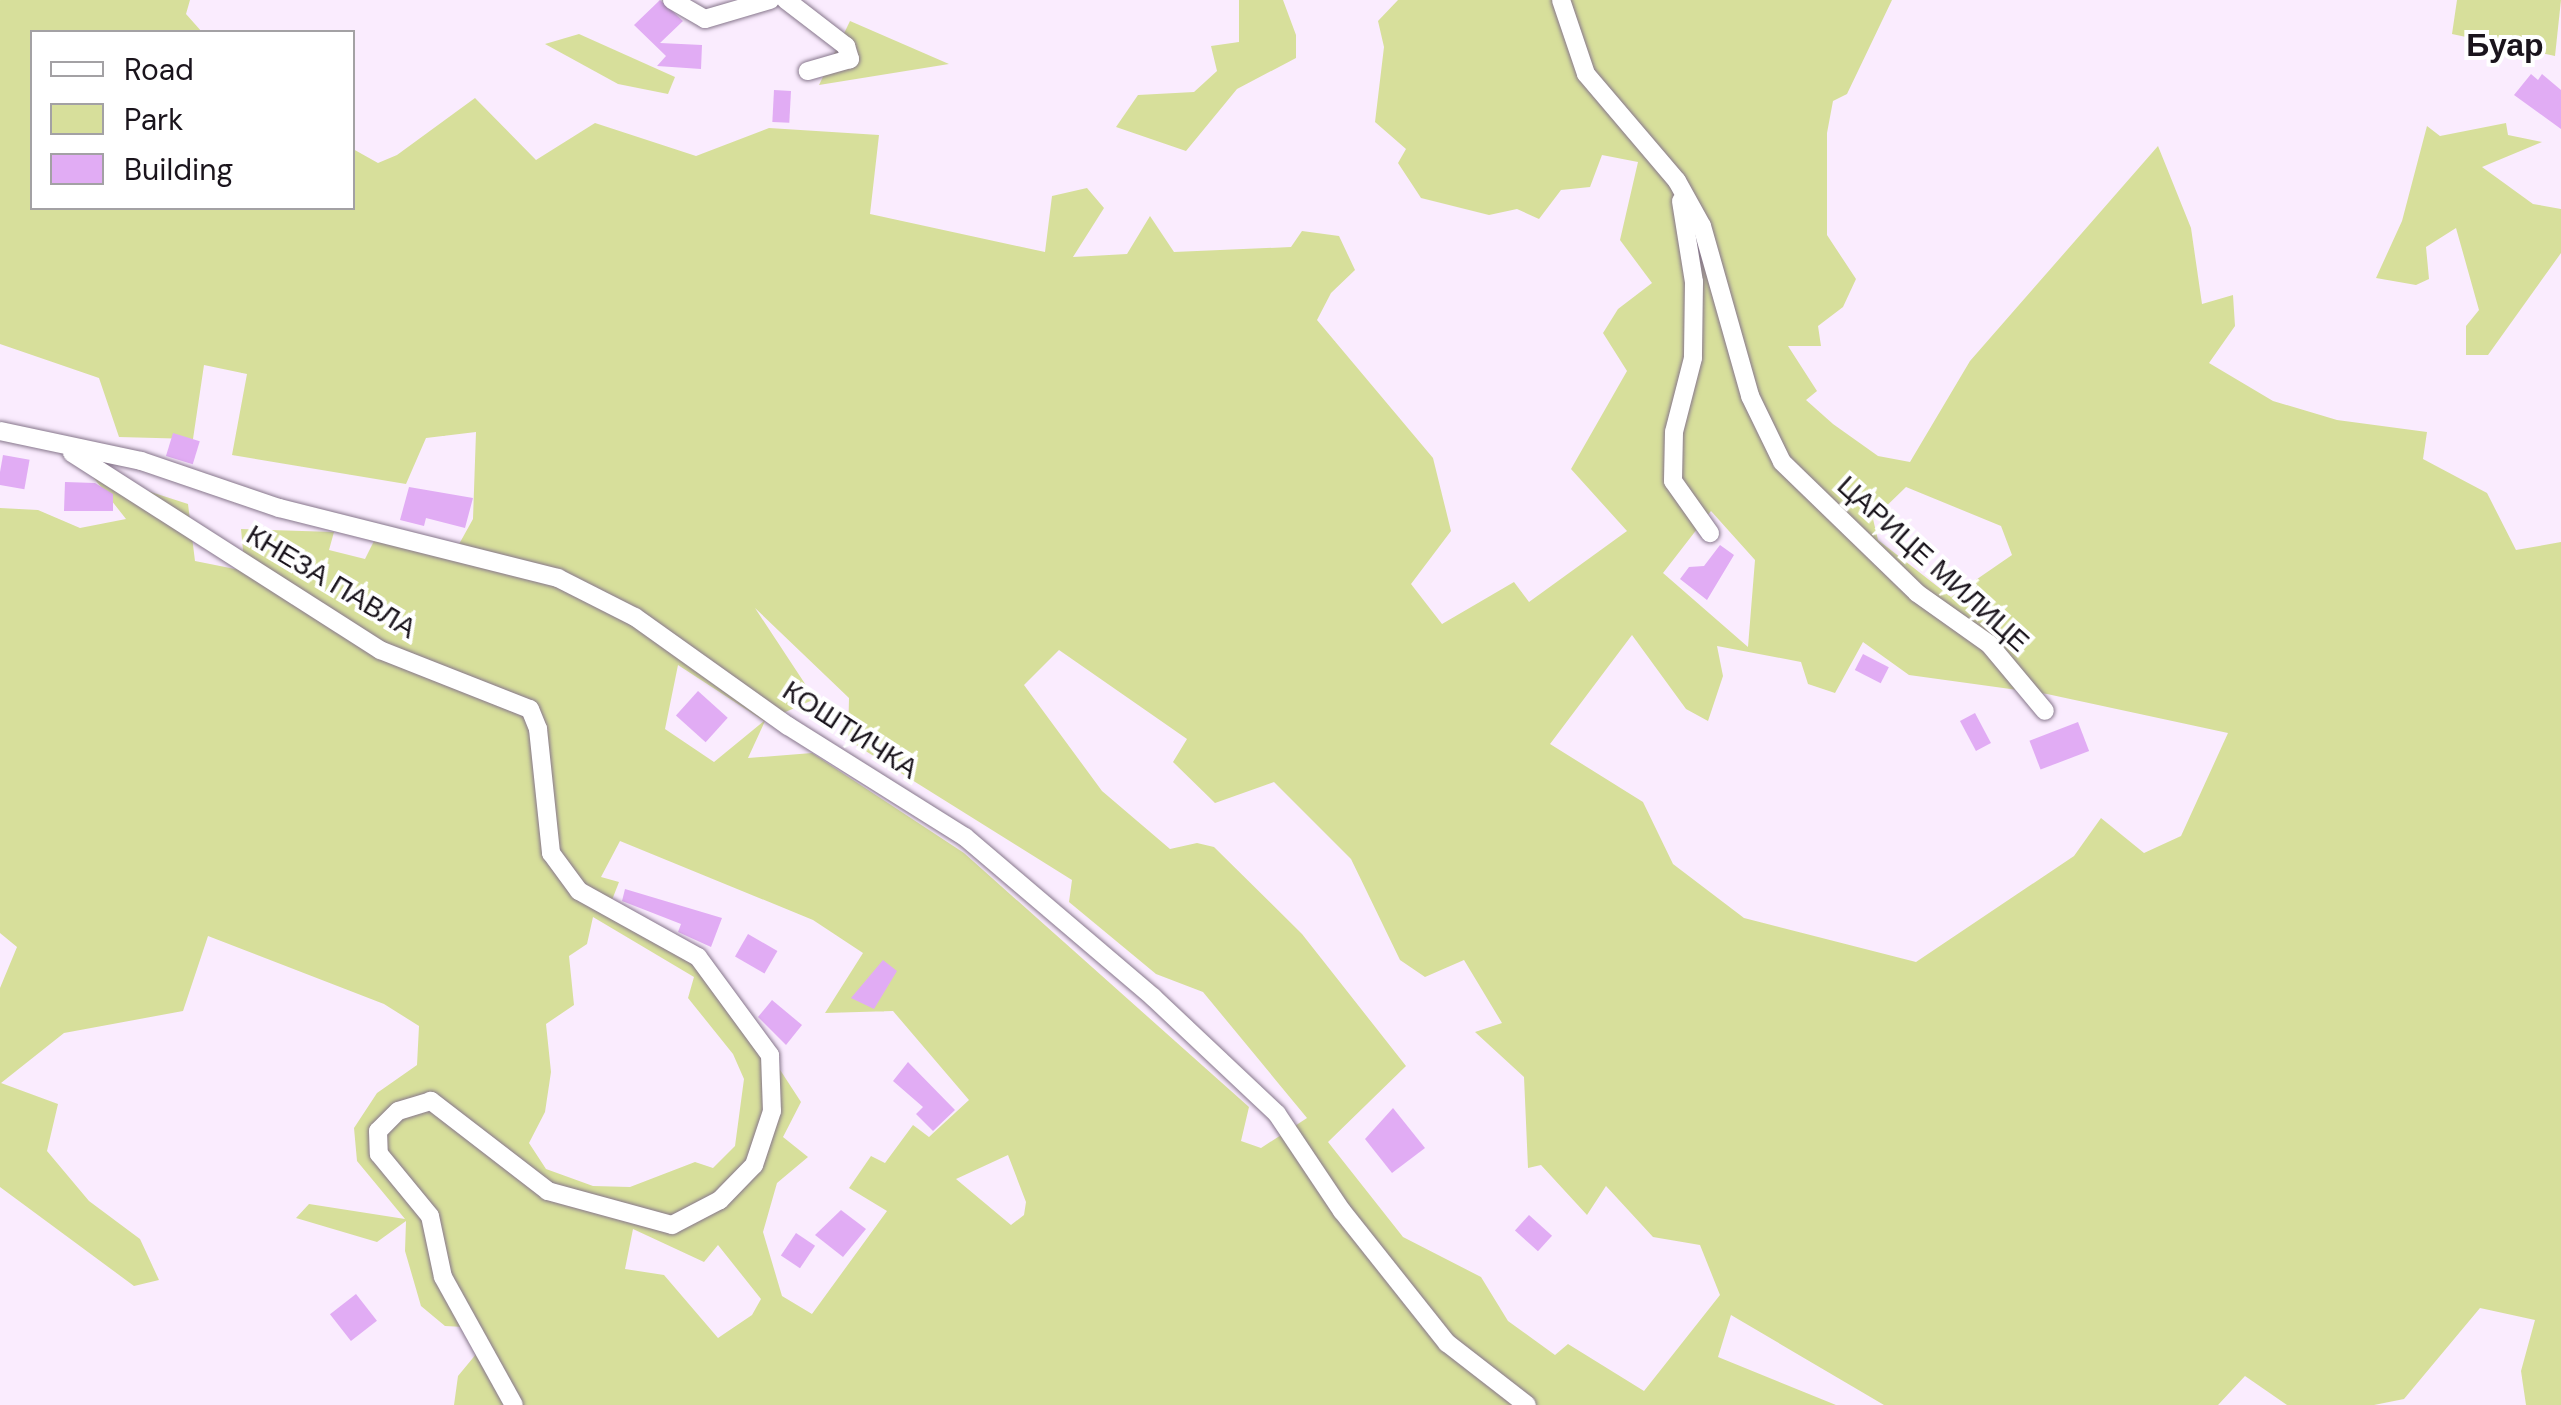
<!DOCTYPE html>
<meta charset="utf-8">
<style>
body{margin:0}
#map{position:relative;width:2561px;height:1405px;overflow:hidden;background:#faecfe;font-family:"DM Sans",sans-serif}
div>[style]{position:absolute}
.green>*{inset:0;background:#d7df9b}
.building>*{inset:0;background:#e1acf4;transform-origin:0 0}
.roads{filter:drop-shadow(0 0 2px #86768b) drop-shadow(0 0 2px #86768b)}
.street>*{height:18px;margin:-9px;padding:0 9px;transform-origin:9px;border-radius:9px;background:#fff}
span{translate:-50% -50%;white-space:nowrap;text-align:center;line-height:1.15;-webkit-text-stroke:8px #fff;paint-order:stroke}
.street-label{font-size:28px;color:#1a141c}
.quarter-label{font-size:32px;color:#1a141c;font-weight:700}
.legend{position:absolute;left:30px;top:30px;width:325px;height:180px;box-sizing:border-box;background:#fff;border:2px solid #a3a1a4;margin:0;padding:12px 18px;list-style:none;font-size:30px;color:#1a141c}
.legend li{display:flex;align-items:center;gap:20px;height:50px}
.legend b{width:50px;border:2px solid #a3a1a4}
</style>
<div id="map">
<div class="green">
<div style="clip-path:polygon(evenodd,0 0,190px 0,186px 14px,202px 32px,32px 32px,32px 208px,352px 208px,353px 149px,378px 163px,397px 155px,475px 98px,536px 160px,595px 123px,696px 156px,769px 128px,879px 135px,870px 214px,1045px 252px,1052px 196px,1087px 188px,1104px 208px,1073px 257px,1127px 254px,1150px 216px,1174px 252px,1291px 247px,1302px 231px,1339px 236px,1355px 270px,1331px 293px,1317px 320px,1433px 458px,1451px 531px,1411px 584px,1442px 624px,1514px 582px,1529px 602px,1627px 531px,1571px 469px,1627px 371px,1603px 333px,1618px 309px,1652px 283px,1620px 240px,1638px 162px,1602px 155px,1590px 187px,1561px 190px,1539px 219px,1517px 209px,1489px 215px,1421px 198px,1398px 163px,1406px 149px,1375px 122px,1384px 47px,1378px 21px,1398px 0,1892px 0,1847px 94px,1833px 101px,1827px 133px,1827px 235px,1856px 279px,1843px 307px,1818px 326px,1821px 346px,1788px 346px,1817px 391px,1806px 400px,1833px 424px,1878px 456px,1910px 462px,1970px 361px,2158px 146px,2191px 228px,2202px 304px,2233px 295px,2235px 326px,2209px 363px,2273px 401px,2337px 420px,2427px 432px,2423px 459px,2487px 493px,2516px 550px,2561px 542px,2561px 1405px,2526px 1405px,2521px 1371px,2535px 1320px,2480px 1308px,2404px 1399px,2374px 1405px,2287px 1405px,2245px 1376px,2218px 1405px,1884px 1405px,1731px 1315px,1718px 1357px,1836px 1405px,454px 1405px,458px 1376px,477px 1353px,464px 1327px,445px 1326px,421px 1306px,405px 1251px,406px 1221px,377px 1242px,296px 1218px,309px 1204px,405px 1219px,357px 1161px,354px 1128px,377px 1093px,417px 1065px,419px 1026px,384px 1004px,208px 936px,183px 1011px,64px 1033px,1px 1083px,58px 1104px,47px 1151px,89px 1201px,140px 1239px,159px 1280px,134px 1286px,0 1187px,0 988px,17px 947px,0 933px,0 508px,38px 510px,80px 528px,126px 519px,89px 472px,188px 504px,195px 561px,245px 571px,241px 529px,334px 532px,329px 550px,365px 559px,374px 541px,453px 555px,473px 519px,476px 432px,426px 438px,406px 484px,232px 455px,247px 374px,204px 365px,193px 439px,119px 437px,99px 378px,0 344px,0 0,1906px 487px,2001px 526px,2012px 555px,1951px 597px,1878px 540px,1873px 519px,1906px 487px,0 0,1711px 511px,1755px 560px,1748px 647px,1663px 573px,1711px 511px,0 0,755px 608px,849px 698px,848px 740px,1072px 880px,1069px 902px,1156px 974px,1203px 992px,1307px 1118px,1261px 1148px,1241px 1141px,1249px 1107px,964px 853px,812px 753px,748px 758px,765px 721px,815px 699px,755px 608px,0 0,1632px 635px,1686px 709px,1708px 721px,1723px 676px,1717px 646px,1801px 662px,1808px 684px,1835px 693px,1863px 642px,1909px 675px,2047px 694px,2228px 733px,2181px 836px,2144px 853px,2101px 818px,2074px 856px,1916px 962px,1744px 918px,1673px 864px,1643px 802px,1550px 744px,1632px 635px,0 0,1059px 650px,1187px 739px,1173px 762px,1215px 803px,1274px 782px,1351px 859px,1400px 960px,1425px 977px,1464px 960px,1502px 1023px,1475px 1032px,1524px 1077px,1528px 1168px,1541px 1165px,1587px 1215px,1606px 1186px,1653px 1237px,1700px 1245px,1720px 1295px,1644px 1391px,1568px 1344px,1555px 1355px,1508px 1321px,1481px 1277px,1403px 1237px,1328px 1142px,1406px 1066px,1302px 934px,1214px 847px,1197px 843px,1170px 849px,1102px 791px,1024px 685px,1059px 650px,0 0,678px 665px,764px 721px,714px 762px,665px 729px,678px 665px,0 0,620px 841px,813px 920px,863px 953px,825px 1013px,893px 1011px,969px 1100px,929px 1137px,913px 1125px,885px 1163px,871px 1156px,849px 1188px,887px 1211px,812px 1314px,782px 1296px,763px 1232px,777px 1183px,808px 1157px,783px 1137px,801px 1102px,705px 955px,612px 900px,619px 882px,601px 877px,620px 841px,0 0,593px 917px,694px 977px,688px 998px,733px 1054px,744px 1079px,735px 1146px,713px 1168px,695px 1162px,630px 1187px,593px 1186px,546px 1169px,529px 1143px,545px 1112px,551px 1072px,546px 1024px,574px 1005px,569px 956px,587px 944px,593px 917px,0 0,1008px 1155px,1026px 1202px,1024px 1215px,1011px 1225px,956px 1179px,1008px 1155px,0 0,633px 1229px,704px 1262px,718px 1245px,761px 1299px,752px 1315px,718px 1338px,664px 1275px,625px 1269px,633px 1229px)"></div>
<div style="clip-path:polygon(1239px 0,1283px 0,1296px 35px,1296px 58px,1237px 89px,1186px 151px,1116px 127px,1138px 95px,1194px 92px,1217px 71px,1211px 46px,1239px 42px)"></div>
<div style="clip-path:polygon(2457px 0,2561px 0,2555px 56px,2452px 34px)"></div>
<div style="clip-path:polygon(850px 21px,949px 64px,819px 85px)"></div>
<div style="clip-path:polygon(579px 34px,675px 77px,668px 94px,618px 84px,545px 44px)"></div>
<div style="clip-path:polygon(2506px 123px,2508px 135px,2542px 142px,2482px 167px,2533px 204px,2561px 209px,2561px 253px,2488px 355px,2466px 355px,2466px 326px,2479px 310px,2456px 228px,2426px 247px,2429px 279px,2416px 285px,2376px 278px,2402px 221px,2427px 126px,2440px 136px)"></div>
</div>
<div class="building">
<div style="clip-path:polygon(660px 0,683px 21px,660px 43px,702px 45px,701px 69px,657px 66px,666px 56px,634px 25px)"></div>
<div style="clip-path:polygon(2531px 74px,2538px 80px,2542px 74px,2561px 90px,2561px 129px,2514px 95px)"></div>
<div style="left:774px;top:90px;width:17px;height:32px;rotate:3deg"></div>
<div style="left:173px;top:433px;width:28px;height:24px;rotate:17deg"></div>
<div style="left:3px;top:455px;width:27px;height:30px;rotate:10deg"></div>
<div style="clip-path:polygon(65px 482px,95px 483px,113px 494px,113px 511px,64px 511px)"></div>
<div style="clip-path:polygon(409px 487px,473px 498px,465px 528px,426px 518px,424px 526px,400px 520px)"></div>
<div style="clip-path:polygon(1720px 545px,1734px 555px,1707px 600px,1680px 579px,1689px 567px,1704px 566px)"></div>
<div style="left:1863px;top:654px;width:29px;height:18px;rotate:27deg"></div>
<div style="left:698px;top:691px;width:40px;height:33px;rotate:42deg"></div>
<div style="left:1975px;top:713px;width:34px;height:17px;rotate:62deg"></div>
<div style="left:2078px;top:722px;width:31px;height:52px;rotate:69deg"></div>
<div style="clip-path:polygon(625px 889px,722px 918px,711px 947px,678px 932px,681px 924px,622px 901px)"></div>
<div style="left:748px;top:934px;width:34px;height:26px;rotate:30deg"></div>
<div style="clip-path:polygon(883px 960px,897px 971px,874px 1009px,851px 998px)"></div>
<div style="clip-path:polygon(772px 1000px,802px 1025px,786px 1045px,758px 1017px)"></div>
<div style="clip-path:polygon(908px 1062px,955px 1110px,933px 1131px,916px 1114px,923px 1107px,893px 1081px)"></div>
<div style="clip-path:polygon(1393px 1108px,1425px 1148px,1392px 1173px,1365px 1139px)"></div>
<div style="clip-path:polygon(841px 1210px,866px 1229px,843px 1257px,815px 1235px)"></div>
<div style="left:1529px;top:1215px;width:31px;height:21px;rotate:42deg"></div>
<div style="left:796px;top:1233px;width:23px;height:27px;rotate:34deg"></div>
<div style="left:356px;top:1294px;width:34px;height:33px;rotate:52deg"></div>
</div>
<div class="roads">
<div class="street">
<div style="left:672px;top:0;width:38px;rotate:30deg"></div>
<div style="left:705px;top:19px;width:68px;rotate:-16.3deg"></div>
<div style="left:786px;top:0;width:76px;rotate:37.5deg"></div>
<div style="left:846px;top:46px;width:14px;rotate:73deg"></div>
<div style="left:850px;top:59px;width:44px;rotate:164.1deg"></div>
<div style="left:1561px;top:0;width:78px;rotate:71.3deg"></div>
<div style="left:1586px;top:74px;width:140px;rotate:49.6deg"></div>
<div style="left:1677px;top:181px;width:51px;rotate:60.9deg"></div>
<div style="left:1702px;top:226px;width:177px;rotate:74.2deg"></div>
<div style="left:1750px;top:396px;width:73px;rotate:64.1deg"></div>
<div style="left:1782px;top:462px;width:188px;rotate:44.1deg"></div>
<div style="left:1917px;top:593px;width:88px;rotate:35.3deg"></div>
<div style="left:1989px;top:644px;width:87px;rotate:50.1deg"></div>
<div style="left:1681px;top:201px;width:82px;rotate:80.9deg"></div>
<div style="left:1694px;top:282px;width:76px;rotate:90.8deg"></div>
<div style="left:1693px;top:358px;width:76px;rotate:104.4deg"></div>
<div style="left:1674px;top:432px;width:49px;rotate:91.2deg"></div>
<div style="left:1673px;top:481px;width:64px;rotate:54.6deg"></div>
<div style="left:0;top:431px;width:144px;rotate:12deg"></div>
<div style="left:141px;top:461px;width:146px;rotate:18.8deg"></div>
<div style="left:279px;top:508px;width:288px;rotate:14.1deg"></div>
<div style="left:558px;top:578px;width:86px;rotate:26.9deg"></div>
<div style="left:635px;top:617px;width:188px;rotate:35.5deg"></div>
<div style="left:788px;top:726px;width:209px;rotate:32.1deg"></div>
<div style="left:965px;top:837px;width:247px;rotate:40.4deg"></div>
<div style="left:1153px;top:997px;width:170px;rotate:43.3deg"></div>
<div style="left:1277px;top:1114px;width:117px;rotate:56.2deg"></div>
<div style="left:1342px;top:1211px;width:169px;rotate:51.5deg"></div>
<div style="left:1447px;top:1343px;width:101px;rotate:37.8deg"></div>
<div style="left:72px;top:453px;width:366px;rotate:32.6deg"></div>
<div style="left:380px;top:650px;width:161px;rotate:21.5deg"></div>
<div style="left:530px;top:709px;width:22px;rotate:68deg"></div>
<div style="left:538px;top:729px;width:125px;rotate:84deg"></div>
<div style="left:551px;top:853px;width:47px;rotate:53.6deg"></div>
<div style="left:579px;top:891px;width:136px;rotate:29deg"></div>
<div style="left:698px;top:957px;width:122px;rotate:53.7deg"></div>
<div style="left:770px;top:1055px;width:56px;rotate:88deg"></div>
<div style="left:772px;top:1111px;width:57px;rotate:108.4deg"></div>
<div style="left:754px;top:1165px;width:49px;rotate:134.2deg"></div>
<div style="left:720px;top:1200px;width:54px;rotate:152.5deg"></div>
<div style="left:672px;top:1225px;width:129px;rotate:-164.7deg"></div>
<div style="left:548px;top:1191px;width:148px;rotate:-142.4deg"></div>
<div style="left:431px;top:1101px;width:34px;rotate:163deg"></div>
<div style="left:398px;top:1111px;width:28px;rotate:135deg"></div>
<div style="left:378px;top:1131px;width:23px;rotate:88deg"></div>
<div style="left:379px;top:1154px;width:80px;rotate:50.6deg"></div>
<div style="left:430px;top:1216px;width:62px;rotate:78deg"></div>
<div style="left:443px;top:1277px;width:146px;rotate:61deg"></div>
</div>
</div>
<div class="street-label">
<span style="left:1933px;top:564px;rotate:42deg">ЦАРИЦЕ МИЛИЦЕ</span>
<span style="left:331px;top:582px;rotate:31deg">КНЕЗА ПАВЛА</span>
<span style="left:850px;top:730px;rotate:33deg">КОШТИЧКА</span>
</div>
<div class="quarter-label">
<span style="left:2505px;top:45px">Буар</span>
</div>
<ul class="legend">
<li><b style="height:12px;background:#fff"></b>Road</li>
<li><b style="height:28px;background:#d7df9b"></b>Park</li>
<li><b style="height:28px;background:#e1acf4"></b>Building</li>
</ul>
</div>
